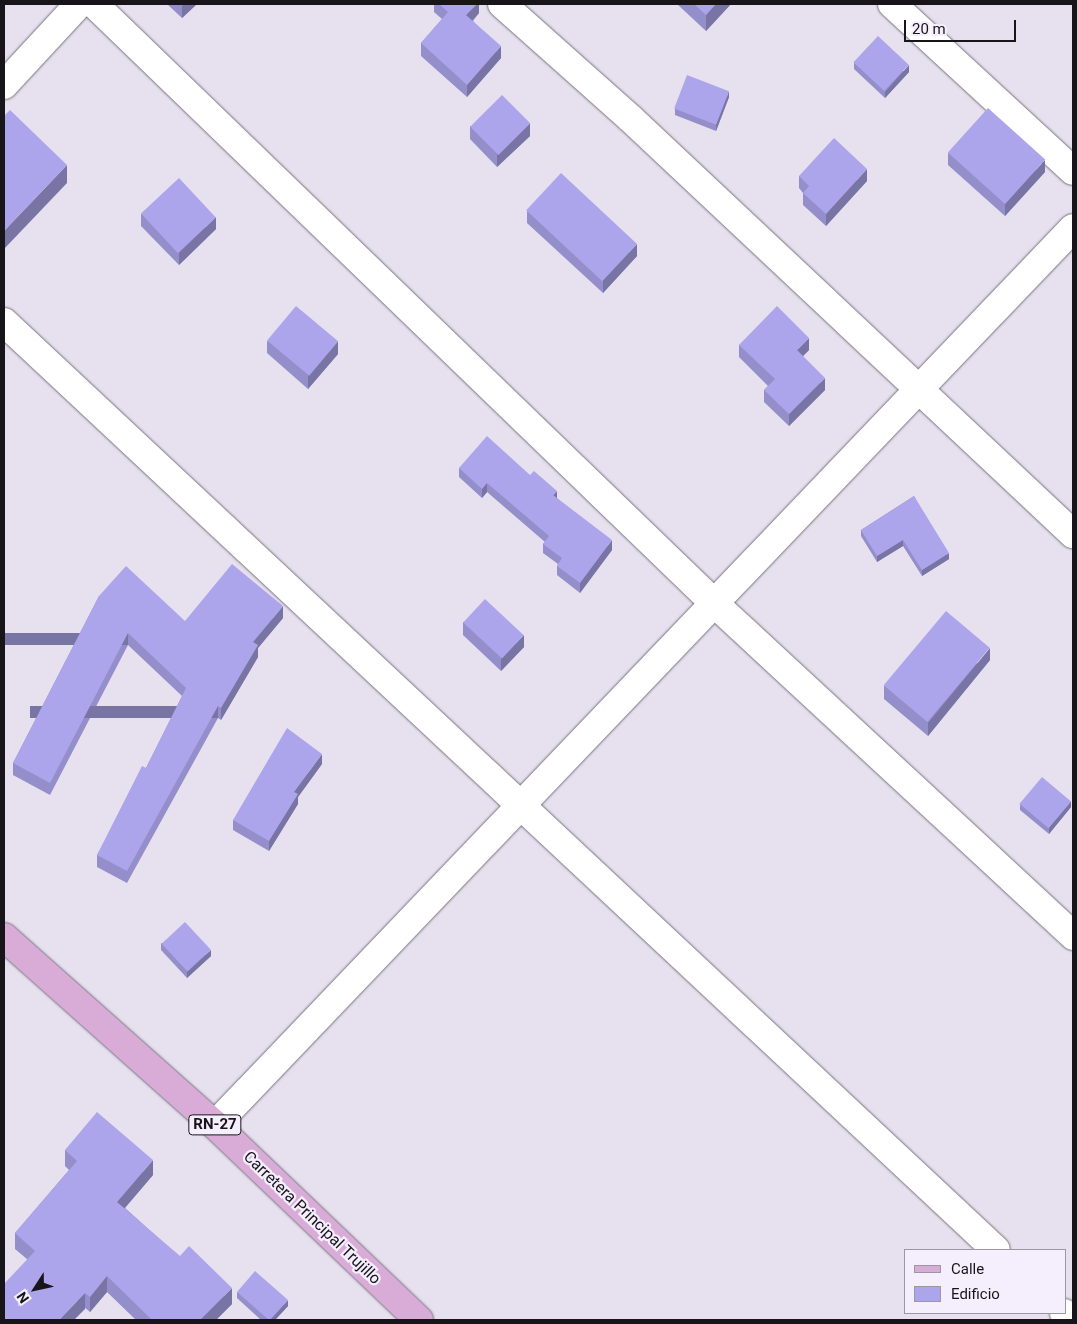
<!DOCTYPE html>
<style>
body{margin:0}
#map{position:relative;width:1077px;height:1324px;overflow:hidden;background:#e7e0ef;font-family:Roboto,sans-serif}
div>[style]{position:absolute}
.roads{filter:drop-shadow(0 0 1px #79727f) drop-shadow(0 0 1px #79727f)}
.minor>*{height:28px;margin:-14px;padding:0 14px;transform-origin:14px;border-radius:14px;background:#fff}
.major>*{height:28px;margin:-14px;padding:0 14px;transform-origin:14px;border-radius:14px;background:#d9acd8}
.wall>*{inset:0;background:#948eca}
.shaded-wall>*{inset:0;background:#7874a4;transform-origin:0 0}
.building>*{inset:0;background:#aca5eb;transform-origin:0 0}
span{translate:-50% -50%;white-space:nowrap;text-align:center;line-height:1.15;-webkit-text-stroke:4.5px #f5eefc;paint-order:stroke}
.shield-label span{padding:1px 4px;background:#f5eefc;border:1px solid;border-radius:4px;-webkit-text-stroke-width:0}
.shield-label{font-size:15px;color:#18151a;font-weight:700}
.street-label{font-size:16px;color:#18151a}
.frame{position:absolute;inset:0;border:5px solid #18151a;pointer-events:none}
.legend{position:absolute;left:904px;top:1249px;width:162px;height:65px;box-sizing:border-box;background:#f5eefc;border:1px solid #9d97a2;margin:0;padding:6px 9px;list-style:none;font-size:15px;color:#18151a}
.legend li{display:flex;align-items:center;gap:10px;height:25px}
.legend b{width:25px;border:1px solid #9d97a2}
.north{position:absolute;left:10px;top:1264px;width:50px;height:50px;-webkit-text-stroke:4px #f5eefc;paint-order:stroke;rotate:235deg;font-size:14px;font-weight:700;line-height:20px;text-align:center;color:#18151a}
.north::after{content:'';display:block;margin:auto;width:18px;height:22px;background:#18151a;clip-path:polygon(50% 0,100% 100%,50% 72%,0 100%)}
.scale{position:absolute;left:904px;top:20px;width:112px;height:22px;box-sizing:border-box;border:2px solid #18151a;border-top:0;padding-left:6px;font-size:15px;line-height:18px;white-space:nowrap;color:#18151a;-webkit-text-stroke:4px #f5eefc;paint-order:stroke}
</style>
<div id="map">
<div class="roads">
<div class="minor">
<div style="left:94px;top:4px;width:862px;rotate:44.01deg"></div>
<div style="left:714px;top:603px;width:490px;rotate:42.8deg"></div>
<div style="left:502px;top:4px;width:171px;rotate:41.7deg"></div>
<div style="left:630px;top:118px;width:608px;rotate:43.2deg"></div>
<div style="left:892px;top:4px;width:246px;rotate:42.7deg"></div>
<div style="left:4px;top:85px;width:110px;rotate:-47.2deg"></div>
<div style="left:4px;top:322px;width:1358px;rotate:43.09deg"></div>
<div style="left:215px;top:1125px;width:1241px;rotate:-46.27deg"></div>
<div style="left:1064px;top:1313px;width:11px;rotate:41deg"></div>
</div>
<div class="major">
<div style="left:4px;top:937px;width:283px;rotate:41.7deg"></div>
<div style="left:215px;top:1125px;width:282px;rotate:43.7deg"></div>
</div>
</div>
<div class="wall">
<div style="clip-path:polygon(167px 4px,197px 4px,182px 18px)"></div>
<div style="clip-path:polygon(434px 4px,479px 4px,479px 13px,473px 21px,501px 58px,467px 97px,421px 56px,421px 43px,442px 19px,434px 12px)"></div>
<div style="clip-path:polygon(677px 4px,731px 4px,706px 31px)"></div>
<div style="clip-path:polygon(854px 63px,909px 72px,885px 98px,854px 69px)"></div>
<div style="clip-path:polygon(729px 97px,716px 131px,675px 115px,675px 109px)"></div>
<div style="clip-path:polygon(470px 126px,530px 136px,497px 167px,470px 139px)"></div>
<div style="clip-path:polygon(948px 153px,1045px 172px,1005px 216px,948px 165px)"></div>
<div style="clip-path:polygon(799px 176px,867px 181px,826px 226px,803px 205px,803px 193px,799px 188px)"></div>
<div style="clip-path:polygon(527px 211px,637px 256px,603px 293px,527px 223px)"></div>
<div style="clip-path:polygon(141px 214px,216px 229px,179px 265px,141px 226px)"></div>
<div style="clip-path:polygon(267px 341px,338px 354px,308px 389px,267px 353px)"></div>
<div style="clip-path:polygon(739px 345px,809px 350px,803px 356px,825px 390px,789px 426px,764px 402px,764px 390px,768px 386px,739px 357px)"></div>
<div style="clip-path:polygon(459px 468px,530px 475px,557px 498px,612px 550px,580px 593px,557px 575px,557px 566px,558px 564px,543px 553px,543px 544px,545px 542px,487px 492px,482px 498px,459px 477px)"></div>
<div style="clip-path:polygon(914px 496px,949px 559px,922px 576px,903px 546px,877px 562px,861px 536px,861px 530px)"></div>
<div style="clip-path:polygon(99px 596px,185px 621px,283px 618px,258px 648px,258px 657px,221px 720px,218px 718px,127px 883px,97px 867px,97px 855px,146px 768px,182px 696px,128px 645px,50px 795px,13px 775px,13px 763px)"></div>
<div style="clip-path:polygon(463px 622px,524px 647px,501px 671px,463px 635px)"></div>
<div style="clip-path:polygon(990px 660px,928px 736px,884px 699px,884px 686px)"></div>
<div style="clip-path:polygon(322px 764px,298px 797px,298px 804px,269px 851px,233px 830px,233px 820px)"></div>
<div style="clip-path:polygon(1020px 804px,1071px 807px,1049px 834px,1020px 810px)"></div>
<div style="clip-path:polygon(161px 943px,211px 956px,187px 978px,161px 950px)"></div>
<div style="clip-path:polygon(65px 1150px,153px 1175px,125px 1208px,232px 1304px,216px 1320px,136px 1320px,107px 1292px,90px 1312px,15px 1249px,15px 1233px,69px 1170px,65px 1166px)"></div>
<div style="clip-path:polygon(237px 1292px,288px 1306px,275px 1320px,261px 1320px,237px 1298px)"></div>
</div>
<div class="shaded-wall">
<div style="clip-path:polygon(184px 4px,197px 4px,182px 18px,182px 6px)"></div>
<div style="clip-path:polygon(477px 4px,479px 4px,479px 13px,466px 27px,466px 15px)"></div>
<div style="clip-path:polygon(716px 4px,731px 4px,706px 31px,706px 15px)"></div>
<div style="clip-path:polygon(501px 46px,501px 58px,467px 97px,467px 85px)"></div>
<div style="clip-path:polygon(909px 65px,909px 72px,885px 98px,885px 92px)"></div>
<div style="clip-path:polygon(729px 91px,729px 97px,716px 131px,716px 124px)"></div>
<div style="clip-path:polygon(530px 123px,530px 136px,497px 167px,497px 155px)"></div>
<div style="clip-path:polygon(1045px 160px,1045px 172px,1005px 216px,1005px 204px)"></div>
<div style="clip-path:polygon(67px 165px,67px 183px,4px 249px,4px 231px)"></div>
<div style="clip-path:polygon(867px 169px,867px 181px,826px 226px,826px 214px)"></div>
<div style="clip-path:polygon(216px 217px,216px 229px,179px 265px,179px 253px)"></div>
<div style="clip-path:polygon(637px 244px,637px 256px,603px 293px,603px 280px)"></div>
<div style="clip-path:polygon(809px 338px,809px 350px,797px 362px,797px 350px)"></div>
<div style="clip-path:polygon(338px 341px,338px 354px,308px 389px,308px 376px)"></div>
<div style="clip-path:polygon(825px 378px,825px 390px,789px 426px,789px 414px)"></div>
<div style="clip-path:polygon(487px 483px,487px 492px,482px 498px,482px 489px)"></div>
<div style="clip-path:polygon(557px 491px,557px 500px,553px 495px)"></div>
<div style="clip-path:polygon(612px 540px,612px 550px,580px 593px,580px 583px)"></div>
<div style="clip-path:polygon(903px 540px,903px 546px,877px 562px,877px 556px)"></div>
<div style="clip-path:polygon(949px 553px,949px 559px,922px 576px,922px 570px)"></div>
<div style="clip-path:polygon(283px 606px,283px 618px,258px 648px,258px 657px,221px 720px,221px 708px,253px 642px)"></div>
<div style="left:128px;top:633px;width:12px;height:169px;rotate:90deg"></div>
<div style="clip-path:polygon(524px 635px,524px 647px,501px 671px,501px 659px)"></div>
<div style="clip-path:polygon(990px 648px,990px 660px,928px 736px,928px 723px)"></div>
<div style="left:218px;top:706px;width:12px;height:188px;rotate:90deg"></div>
<div style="clip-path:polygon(322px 754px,322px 764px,298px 797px,298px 804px,269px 851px,269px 841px,294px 792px)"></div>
<div style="clip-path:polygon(1071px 801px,1071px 807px,1049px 834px,1049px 827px)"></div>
<div style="clip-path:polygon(211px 950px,211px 956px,187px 978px,187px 971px)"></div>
<div style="clip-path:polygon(153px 1160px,153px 1175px,117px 1217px,117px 1202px)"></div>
<div style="clip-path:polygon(107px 1276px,107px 1292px,90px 1312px,90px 1297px)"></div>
<div style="clip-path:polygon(232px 1288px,232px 1304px,216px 1320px,200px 1320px)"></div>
<div style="clip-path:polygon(85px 1293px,85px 1309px,74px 1320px,59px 1320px)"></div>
<div style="clip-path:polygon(288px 1300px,288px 1306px,275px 1320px,270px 1320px)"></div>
</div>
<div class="building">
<div style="clip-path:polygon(439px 4px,477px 4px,466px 15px,501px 46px,467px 85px,421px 43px,448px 12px)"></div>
<div style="clip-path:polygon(694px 4px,716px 4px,706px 15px)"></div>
<div style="left:878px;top:36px;width:42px;height:36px;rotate:43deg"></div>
<div style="left:687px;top:75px;width:45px;height:36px;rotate:21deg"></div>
<div style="left:502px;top:95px;width:40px;height:45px;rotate:45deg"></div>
<div style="left:988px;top:108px;width:77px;height:60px;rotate:42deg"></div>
<div style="clip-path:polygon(10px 110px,67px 165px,4px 231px,4px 116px)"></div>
<div style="clip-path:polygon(834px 138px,867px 169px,826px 214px,803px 193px,809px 186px,799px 176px)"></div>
<div style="left:561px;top:173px;width:104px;height:51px;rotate:43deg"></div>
<div style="left:179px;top:178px;width:54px;height:52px;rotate:47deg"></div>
<div style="left:296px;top:306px;width:55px;height:45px;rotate:40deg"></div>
<div style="clip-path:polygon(777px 306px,809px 338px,797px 350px,825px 378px,789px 414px,764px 390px,775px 379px,739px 345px)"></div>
<div style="clip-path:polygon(487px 436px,530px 475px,534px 471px,557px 491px,553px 495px,612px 540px,580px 583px,557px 566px,562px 558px,543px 544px,549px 536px,487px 483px,482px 489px,459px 468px)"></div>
<div style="clip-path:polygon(914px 496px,949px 553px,922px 570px,903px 540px,877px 556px,861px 530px)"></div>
<div style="clip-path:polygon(232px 564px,283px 606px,253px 642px,258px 645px,221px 708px,218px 706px,127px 871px,97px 855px,142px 766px,146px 768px,186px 688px,128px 633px,50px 783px,13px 763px,99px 596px,126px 566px,185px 621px)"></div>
<div style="left:485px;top:599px;width:53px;height:32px;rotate:43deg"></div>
<div style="left:946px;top:611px;width:57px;height:97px;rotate:40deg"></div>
<div style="clip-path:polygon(287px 728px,322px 754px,294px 792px,298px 794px,269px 841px,233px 820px)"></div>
<div style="left:1042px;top:777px;width:38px;height:35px;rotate:40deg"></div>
<div style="left:185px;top:922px;width:38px;height:32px;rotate:47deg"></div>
<div style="clip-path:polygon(97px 1112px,153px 1160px,117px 1202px,180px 1256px,189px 1246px,232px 1288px,200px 1320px,152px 1320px,107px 1276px,90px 1297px,85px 1293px,59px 1320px,4px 1320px,4px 1284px,35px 1251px,15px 1233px,77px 1161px,65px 1150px)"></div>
<div style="clip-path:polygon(255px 1271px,288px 1300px,270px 1320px,269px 1320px,237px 1292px)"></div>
</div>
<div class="shield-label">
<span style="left:215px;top:1125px">RN-27</span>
</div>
<div class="street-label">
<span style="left:312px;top:1218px;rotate:44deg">Carretera Principal Trujillo</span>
</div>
<div class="frame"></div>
<ul class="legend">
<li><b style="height:6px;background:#d9acd8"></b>Calle</li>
<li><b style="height:14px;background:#aca5eb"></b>Edificio</li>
</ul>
<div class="north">N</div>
<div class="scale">20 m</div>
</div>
